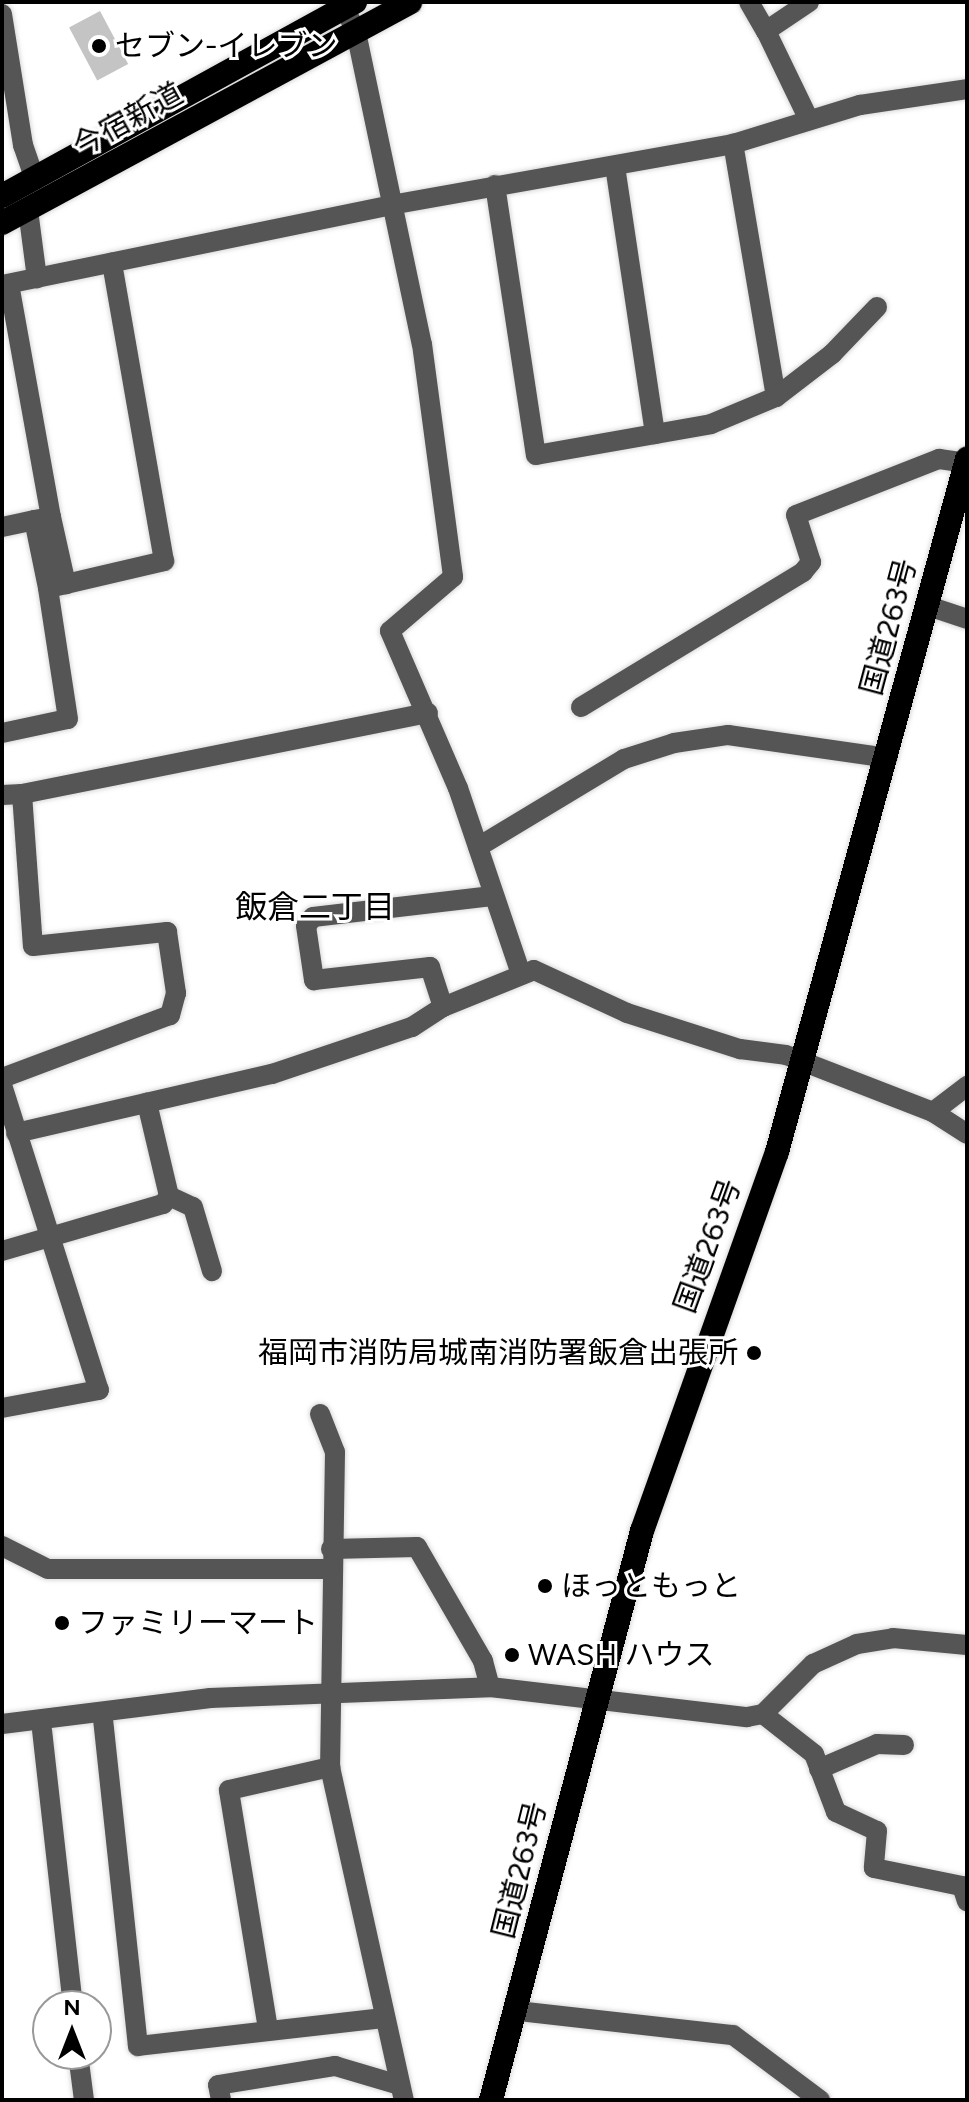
<!DOCTYPE html>
<meta charset="utf-8">
<style>
body{margin:0}
#map{position:relative;width:969px;height:2102px;overflow:hidden;background:#fff;font-family:Figtree,"Noto Sans JP",sans-serif}
div>[style]{position:absolute}
.building>*{inset:0;background:#c4c4c4;transform-origin:0 0}
.roads{filter:drop-shadow(0 0 2px #dbdbdb) drop-shadow(0 0 2px #dbdbdb)}
.minor>*{height:20px;margin:-10px;padding:0 10px;transform-origin:10px;border-radius:10px;background:#555}
.highway>*{height:24px;margin:-12px;padding:0 12px;transform-origin:12px;border-radius:12px;background:#000}
.dots>*{width:22px;height:22px;translate:-50% -50%;box-sizing:border-box;border:4px solid #fff;border-radius:50%}
span{translate:-50% -50%;white-space:nowrap;text-align:center;line-height:1.15;-webkit-text-stroke:6px #fff;paint-order:stroke}
.poi-label{font-size:30px;color:#000}
.left{translate:0 -50%;text-align:left}
.right{translate:-100% -50%;text-align:right}
.street-label{font-size:30px;color:#000}
.neighbourhood-label{font-size:32px;color:#000}
.frame{position:absolute;inset:0;border:4px solid #000;pointer-events:none}
.north{position:absolute;left:32px;top:1990px;width:80px;height:80px;box-sizing:border-box;background:#fff;border:2px solid #999;border-radius:50%;rotate:0deg;font-size:22px;font-weight:700;line-height:32px;text-align:center;color:#000}
.north::after{content:'';display:block;margin:auto;width:28px;height:36px;background:#000;clip-path:polygon(50% 0,100% 100%,50% 72%,0 100%)}
</style>
<div id="map">
<div class="building">
<div style="left:100px;top:11px;width:60px;height:35px;rotate:62deg"></div>
</div>
<div class="roads">
<div class="minor">
<div style="left:342px;top:2px;width:33px;rotate:65deg"></div>
<div style="left:356px;top:32px;width:319px;rotate:78.1deg"></div>
<div style="left:422px;top:344px;width:235px;rotate:82.4deg"></div>
<div style="left:453px;top:577px;width:83px;rotate:139.4deg"></div>
<div style="left:390px;top:631px;width:171px;rotate:66.6deg"></div>
<div style="left:458px;top:788px;width:196px;rotate:71.3deg"></div>
<div style="left:749px;top:2px;width:34px;rotate:60deg"></div>
<div style="left:809px;top:2px;width:52px;rotate:146deg"></div>
<div style="left:766px;top:31px;width:99px;rotate:64.2deg"></div>
<div style="left:2px;top:14px;width:133px;rotate:80.9deg"></div>
<div style="left:23px;top:145px;width:36px;rotate:71deg"></div>
<div style="left:615px;top:166px;width:271px;rotate:81.5deg"></div>
<div style="left:495px;top:185px;width:273px;rotate:81.4deg"></div>
<div style="left:536px;top:455px;width:178px;rotate:-10deg"></div>
<div style="left:711px;top:424px;width:70px;rotate:-22.6deg"></div>
<div style="left:776px;top:397px;width:257px;rotate:-99.6deg"></div>
<div style="left:28px;top:210px;width:69px;rotate:82.5deg"></div>
<div style="left:9px;top:284px;width:237px;rotate:79.8deg"></div>
<div style="left:2px;top:285px;width:397px;rotate:-11.6deg"></div>
<div style="left:391px;top:205px;width:347px;rotate:-10.1deg"></div>
<div style="left:733px;top:144px;width:133px;rotate:-17.1deg"></div>
<div style="left:860px;top:105px;width:108px;rotate:-8.5deg"></div>
<div style="left:776px;top:397px;width:71px;rotate:-37.5deg"></div>
<div style="left:832px;top:354px;width:65px;rotate:-46.2deg"></div>
<div style="left:2px;top:527px;width:33px;rotate:-12deg"></div>
<div style="left:34px;top:520px;width:17px;rotate:-10deg"></div>
<div style="left:51px;top:517px;width:69px;rotate:77.4deg"></div>
<div style="left:66px;top:584px;width:18px;rotate:167deg"></div>
<div style="left:48px;top:588px;width:69px;rotate:-101.6deg"></div>
<div style="left:66px;top:584px;width:101px;rotate:-13.2deg"></div>
<div style="left:164px;top:561px;width:303px;rotate:-99.9deg"></div>
<div style="left:928px;top:606px;width:41px;rotate:18.4deg"></div>
<div style="left:581px;top:707px;width:260px;rotate:-31.3deg"></div>
<div style="left:803px;top:572px;width:13px;rotate:-51deg"></div>
<div style="left:811px;top:562px;width:49px;rotate:-107.7deg"></div>
<div style="left:796px;top:515px;width:154px;rotate:-21.4deg"></div>
<div style="left:939px;top:459px;width:27px;rotate:8deg"></div>
<div style="left:2px;top:733px;width:67px;rotate:-12deg"></div>
<div style="left:68px;top:719px;width:133px;rotate:-98.7deg"></div>
<div style="left:22px;top:794px;width:414px;rotate:-11.3deg"></div>
<div style="left:2px;top:795px;width:20px;rotate:-3deg"></div>
<div style="left:22px;top:794px;width:152px;rotate:85.9deg"></div>
<div style="left:33px;top:946px;width:135px;rotate:-6deg"></div>
<div style="left:167px;top:932px;width:62px;rotate:81.6deg"></div>
<div style="left:176px;top:993px;width:23px;rotate:105deg"></div>
<div style="left:170px;top:1015px;width:179px;rotate:159.4deg"></div>
<div style="left:478px;top:847px;width:170px;rotate:-31.1deg"></div>
<div style="left:624px;top:759px;width:52px;rotate:-17.7deg"></div>
<div style="left:674px;top:743px;width:55px;rotate:-8.4deg"></div>
<div style="left:728px;top:735px;width:161px;rotate:8.2deg"></div>
<div style="left:492px;top:896px;width:180px;rotate:173.3deg"></div>
<div style="left:313px;top:917px;width:11px;rotate:128deg"></div>
<div style="left:306px;top:926px;width:55px;rotate:81.6deg"></div>
<div style="left:314px;top:980px;width:117px;rotate:-6.4deg"></div>
<div style="left:430px;top:967px;width:42px;rotate:72deg"></div>
<div style="left:443px;top:1007px;width:98px;rotate:-22.1deg"></div>
<div style="left:534px;top:970px;width:102px;rotate:24.8deg"></div>
<div style="left:627px;top:1013px;width:119px;rotate:17.7deg"></div>
<div style="left:740px;top:1049px;width:46px;rotate:7.4deg"></div>
<div style="left:786px;top:1055px;width:158px;rotate:21.2deg"></div>
<div style="left:933px;top:1112px;width:43px;rotate:-37.4deg"></div>
<div style="left:2px;top:1085px;width:320px;rotate:72.4deg"></div>
<div style="left:99px;top:1390px;width:99px;rotate:169.5deg"></div>
<div style="left:933px;top:1112px;width:40px;rotate:32.9deg"></div>
<div style="left:16px;top:1133px;width:263px;rotate:-13deg"></div>
<div style="left:272px;top:1074px;width:148px;rotate:-18.6deg"></div>
<div style="left:412px;top:1027px;width:37px;rotate:-33deg"></div>
<div style="left:169px;top:1196px;width:26px;rotate:25deg"></div>
<div style="left:193px;top:1207px;width:67px;rotate:73.5deg"></div>
<div style="left:2px;top:1251px;width:168px;rotate:-16.3deg"></div>
<div style="left:163px;top:1204px;width:10px;rotate:-53deg"></div>
<div style="left:169px;top:1196px;width:96px;rotate:-103.3deg"></div>
<div style="left:320px;top:1414px;width:41px;rotate:68.5deg"></div>
<div style="left:335px;top:1452px;width:315px;rotate:90.9deg"></div>
<div style="left:330px;top:1767px;width:341px;rotate:77.5deg"></div>
<div style="left:2px;top:1546px;width:51px;rotate:26.6deg"></div>
<div style="left:48px;top:1569px;width:282px"></div>
<div style="left:331px;top:1549px;width:86px;rotate:-1.3deg"></div>
<div style="left:417px;top:1547px;width:132px;rotate:59.9deg"></div>
<div style="left:483px;top:1661px;width:27px;rotate:75deg"></div>
<div style="left:763px;top:1714px;width:65px;rotate:38.1deg"></div>
<div style="left:814px;top:1754px;width:62px;rotate:69.2deg"></div>
<div style="left:836px;top:1812px;width:45px;rotate:24.9deg"></div>
<div style="left:877px;top:1831px;width:37px;rotate:95deg"></div>
<div style="left:874px;top:1868px;width:90px;rotate:11.6deg"></div>
<div style="left:962px;top:1886px;width:16px;rotate:72deg"></div>
<div style="left:103px;top:1719px;width:329px;rotate:83.9deg"></div>
<div style="left:138px;top:2046px;width:248px;rotate:-6.5deg"></div>
<div style="left:2px;top:1724px;width:210px;rotate:-7.1deg"></div>
<div style="left:210px;top:1698px;width:280px;rotate:-2.2deg"></div>
<div style="left:490px;top:1687px;width:259px;rotate:6.7deg"></div>
<div style="left:747px;top:1717px;width:16px;rotate:-11deg"></div>
<div style="left:763px;top:1714px;width:71px;rotate:-45deg"></div>
<div style="left:813px;top:1664px;width:48px;rotate:-24.4deg"></div>
<div style="left:857px;top:1644px;width:36px;rotate:-9deg"></div>
<div style="left:893px;top:1638px;width:74px;rotate:5.4deg"></div>
<div style="left:42px;top:1730px;width:278px;rotate:83.6deg"></div>
<div style="left:819px;top:1769px;width:63px;rotate:-23.3deg"></div>
<div style="left:877px;top:1744px;width:27px;rotate:2deg"></div>
<div style="left:518px;top:2011px;width:216px;rotate:6.4deg"></div>
<div style="left:733px;top:2035px;width:109px;rotate:36.8deg"></div>
<div style="left:268px;top:2029px;width:242px;rotate:-99.3deg"></div>
<div style="left:229px;top:1790px;width:104px;rotate:-12.8deg"></div>
<div style="left:78px;top:2054px;width:46px;rotate:82.6deg"></div>
<div style="left:221px;top:2100px;width:15px;rotate:-101deg"></div>
<div style="left:218px;top:2085px;width:119px;rotate:-9.2deg"></div>
<div style="left:335px;top:2066px;width:67px;rotate:16.5deg"></div>
</div>
<div class="highway">
<div style="left:2px;top:196px;width:403px;rotate:-28.8deg"></div>
<div style="left:2px;top:223px;width:464px;rotate:-28.4deg"></div>
<div style="left:491px;top:2100px;width:589px;rotate:-75.14deg"></div>
<div style="left:642px;top:1531px;width:402px;rotate:-70.4deg"></div>
<div style="left:777px;top:1152px;width:719px;rotate:-74.67deg"></div>
</div>
</div>
<div class="dots">
<div style="left:99px;top:46px;background:#000"></div>
<div style="left:754px;top:1353px;background:#000"></div>
<div style="left:545px;top:1586px;background:#000"></div>
<div style="left:62px;top:1623px;background:#000"></div>
<div style="left:512px;top:1655px;background:#000"></div>
</div>
<div class="poi-label">
<span class="left" style="left:115px;top:46px">セブン-イレブン</span>
<span class="right" style="left:738px;top:1353px">福岡市消防局城南消防署飯倉出張所</span>
<span class="left" style="left:561px;top:1586px">ほっともっと</span>
<span class="left" style="left:78px;top:1623px">ファミリーマート</span>
<span class="left" style="left:528px;top:1655px">WASH ハウス</span>
</div>
<div class="street-label">
<span style="left:128px;top:120px;rotate:-29deg">今宿新道</span>
<span style="left:889px;top:627px;rotate:-75deg">国道263号</span>
<span style="left:708px;top:1246px;rotate:-70deg">国道263号</span>
<span style="left:520px;top:1870px;rotate:-76deg">国道263号</span>
</div>
<div class="neighbourhood-label">
<span style="left:315px;top:907px">飯倉二丁目</span>
</div>
<div class="frame"></div>
<div class="north">N</div>
</div>
